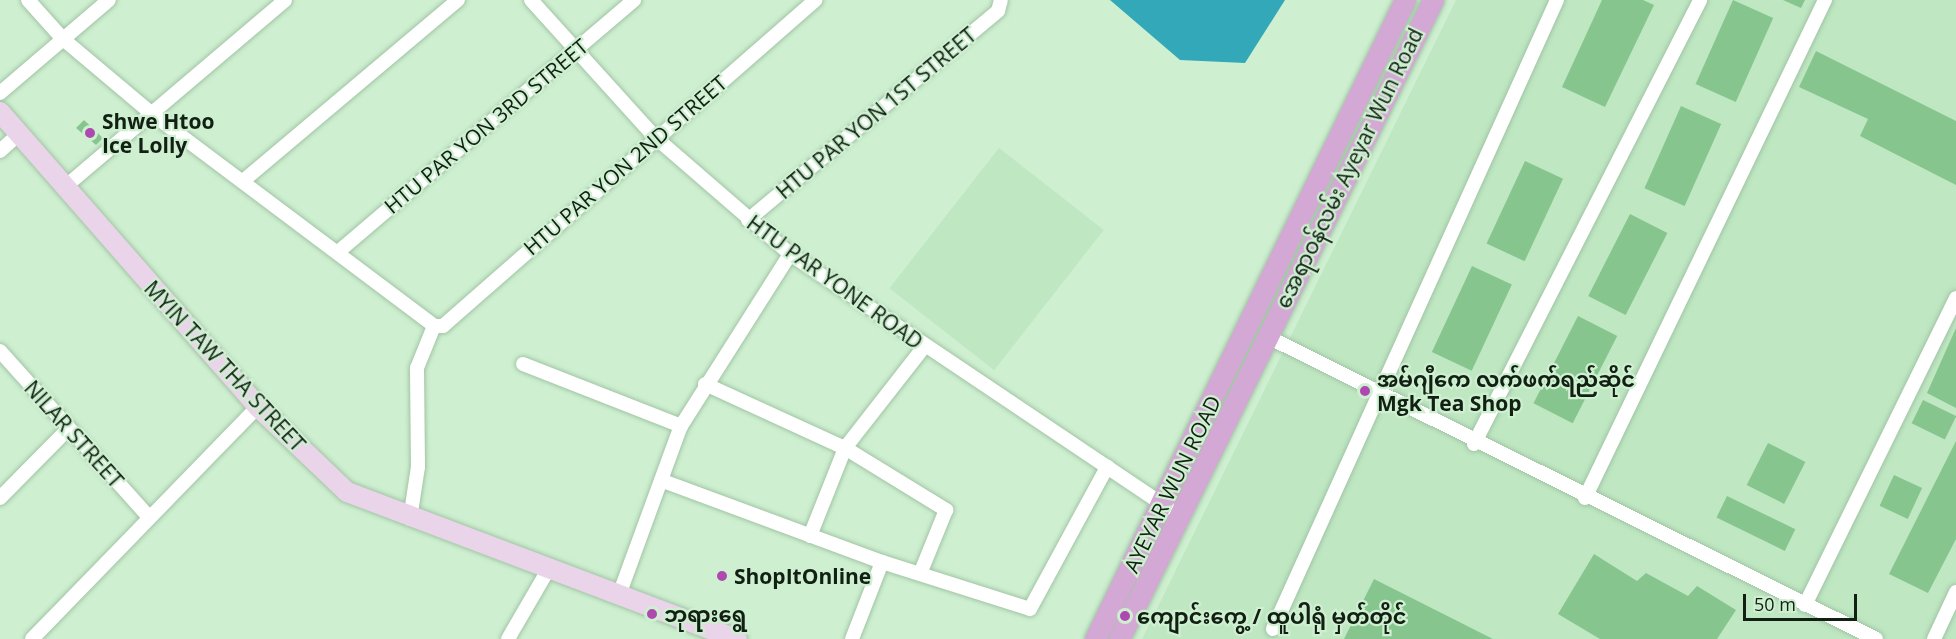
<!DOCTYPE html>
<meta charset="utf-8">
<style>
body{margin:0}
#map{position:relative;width:1956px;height:639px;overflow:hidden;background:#cef0d1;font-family:"Open Sans","Noto Sans Myanmar",sans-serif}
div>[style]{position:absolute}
.built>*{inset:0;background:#bee7c2;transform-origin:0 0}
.water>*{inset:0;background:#32a8b8}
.building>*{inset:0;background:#86c68e;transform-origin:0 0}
.roads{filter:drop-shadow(0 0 2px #a2c4a5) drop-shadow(0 0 2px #a2c4a5)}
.minor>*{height:14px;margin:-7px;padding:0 7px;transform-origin:7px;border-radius:7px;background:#fff}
.secondary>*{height:20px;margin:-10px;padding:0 10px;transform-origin:10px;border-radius:10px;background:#ead4e9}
.primary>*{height:21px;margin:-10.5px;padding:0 10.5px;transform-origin:10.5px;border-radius:10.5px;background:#d4a8d4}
.dots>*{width:16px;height:16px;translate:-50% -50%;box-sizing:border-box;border:3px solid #cef0d1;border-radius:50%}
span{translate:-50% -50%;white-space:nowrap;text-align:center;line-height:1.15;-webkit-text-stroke:4.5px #cef0d1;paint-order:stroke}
.street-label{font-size:21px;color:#121f13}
.poi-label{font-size:21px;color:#121f13;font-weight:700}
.left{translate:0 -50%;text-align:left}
.scale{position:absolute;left:1743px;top:594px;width:114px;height:27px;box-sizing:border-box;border:3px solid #121f13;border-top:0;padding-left:8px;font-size:18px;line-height:21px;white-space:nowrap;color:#121f13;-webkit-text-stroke:4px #cef0d1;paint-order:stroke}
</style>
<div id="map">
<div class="built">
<div style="clip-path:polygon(1456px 0,1956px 0,1956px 639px,1142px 639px)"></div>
<div style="left:999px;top:148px;width:133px;height:178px;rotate:38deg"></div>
</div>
<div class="water">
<div style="clip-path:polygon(1110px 0,1285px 0,1245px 63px,1180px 60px)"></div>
</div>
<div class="building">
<div style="clip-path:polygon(1602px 0,1643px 0,1654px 5px,1605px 107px,1562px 87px)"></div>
<div style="left:1733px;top:0;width:44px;height:92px;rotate:24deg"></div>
<div style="clip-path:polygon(1783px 0,1805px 0,1801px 8px)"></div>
<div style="clip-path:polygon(1816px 51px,1956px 121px,1956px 185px,1860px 136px,1868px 119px,1799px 87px)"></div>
<div style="left:1681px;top:106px;width:44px;height:90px;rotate:24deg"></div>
<div style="clip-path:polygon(84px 120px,103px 138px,96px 145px,76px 128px)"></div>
<div style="left:1525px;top:161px;width:42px;height:91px;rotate:25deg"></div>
<div style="left:1630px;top:214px;width:42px;height:92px;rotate:27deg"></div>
<div style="left:1472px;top:266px;width:44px;height:95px;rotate:25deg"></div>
<div style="left:1578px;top:316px;width:44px;height:98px;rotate:27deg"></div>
<div style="clip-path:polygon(1956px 328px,1956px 408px,1927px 393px)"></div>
<div style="left:1923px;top:400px;width:37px;height:26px;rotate:26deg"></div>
<div style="clip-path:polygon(1956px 441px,1956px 539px,1928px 593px,1889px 574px)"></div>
<div style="left:1768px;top:443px;width:42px;height:47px;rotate:27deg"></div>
<div style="left:1894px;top:475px;width:31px;height:34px;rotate:25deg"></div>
<div style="left:1727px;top:496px;width:76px;height:24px;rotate:26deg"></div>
<div style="clip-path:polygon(1594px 554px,1637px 581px,1646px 573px,1688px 596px,1697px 586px,1736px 610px,1717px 639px,1600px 639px,1558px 614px)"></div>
<div style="clip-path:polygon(1374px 579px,1493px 639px,1344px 639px)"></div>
</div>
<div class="roads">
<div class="minor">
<div style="left:28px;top:0;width:52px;rotate:48.1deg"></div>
<div style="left:63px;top:39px;width:116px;rotate:40.1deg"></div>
<div style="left:152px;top:114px;width:353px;rotate:36.9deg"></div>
<div style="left:531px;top:0;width:185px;rotate:47.9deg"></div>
<div style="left:655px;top:137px;width:179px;rotate:40.9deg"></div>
<div style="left:790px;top:254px;width:455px;rotate:33.9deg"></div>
<div style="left:0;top:93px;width:143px;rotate:-40.5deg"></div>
<div style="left:0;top:151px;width:25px;rotate:-42deg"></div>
<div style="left:243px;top:181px;width:281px;rotate:-40.1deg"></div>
<div style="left:66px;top:186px;width:287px;rotate:-40.3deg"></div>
<div style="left:748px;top:220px;width:326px;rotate:-39.9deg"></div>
<div style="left:998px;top:11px;width:11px;rotate:-75deg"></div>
<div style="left:338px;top:252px;width:389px;rotate:-40.4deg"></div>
<div style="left:434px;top:326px;width:9px"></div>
<div style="left:443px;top:326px;width:495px;rotate:-41.2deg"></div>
<div style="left:1266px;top:336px;width:681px;rotate:26.41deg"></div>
<div style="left:0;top:351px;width:223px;rotate:48.1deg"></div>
<div style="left:523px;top:364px;width:170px;rotate:21.4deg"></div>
<div style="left:705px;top:384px;width:154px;rotate:24.6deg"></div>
<div style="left:845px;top:448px;width:119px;rotate:31.5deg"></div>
<div style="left:946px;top:510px;width:69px;rotate:112.1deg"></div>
<div style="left:1474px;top:444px;width:498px;rotate:-63deg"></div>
<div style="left:663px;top:481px;width:233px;rotate:20.3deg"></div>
<div style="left:882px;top:562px;width:155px;rotate:17.6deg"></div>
<div style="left:1030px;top:609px;width:162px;rotate:-61.5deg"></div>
<div style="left:0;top:498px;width:98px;rotate:-45.4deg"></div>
<div style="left:1585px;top:498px;width:553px;rotate:-64.27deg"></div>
<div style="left:410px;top:519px;width:53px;rotate:-81.3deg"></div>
<div style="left:418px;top:467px;width:99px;rotate:-90.6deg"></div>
<div style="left:417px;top:368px;width:45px;rotate:-68deg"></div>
<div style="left:810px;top:536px;width:95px;rotate:-68.3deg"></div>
<div style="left:845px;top:448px;width:128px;rotate:-52deg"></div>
<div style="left:619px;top:595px;width:180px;rotate:-69.9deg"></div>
<div style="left:681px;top:426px;width:204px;rotate:-57.6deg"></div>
<div style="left:1805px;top:605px;width:342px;rotate:-63.8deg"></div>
<div style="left:1273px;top:629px;width:690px;rotate:-65.7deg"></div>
<div style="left:32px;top:639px;width:324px;rotate:-45.8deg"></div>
<div style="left:508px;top:639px;width:80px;rotate:-59.9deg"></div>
<div style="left:852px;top:639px;width:83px;rotate:-68.7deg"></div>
<div style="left:1934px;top:639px;width:52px;rotate:-64.9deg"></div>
</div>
<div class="secondary">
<div style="left:0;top:112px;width:392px;rotate:48.8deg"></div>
<div style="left:258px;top:407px;width:123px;rotate:43.7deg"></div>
<div style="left:347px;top:492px;width:417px;rotate:20.7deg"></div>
</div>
<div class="primary">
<div style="left:1095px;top:639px;width:710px;rotate:-64.12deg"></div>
<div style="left:1119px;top:639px;width:712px;rotate:-63.83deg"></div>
</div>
</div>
<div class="dots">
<div style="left:90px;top:133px;background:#ae49af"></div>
<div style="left:1365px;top:391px;background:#ae49af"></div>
<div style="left:722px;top:576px;background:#ae49af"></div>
<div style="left:652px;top:614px;background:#ae49af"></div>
<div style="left:1125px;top:616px;background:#ae49af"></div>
</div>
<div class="street-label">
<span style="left:876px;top:113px;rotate:-40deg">HTU PAR YON 1ST STREET</span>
<span style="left:486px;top:126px;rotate:-40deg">HTU PAR YON 3RD STREET</span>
<span style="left:625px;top:165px;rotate:-41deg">HTU PAR YON 2ND STREET</span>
<span style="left:1349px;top:168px;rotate:-64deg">အေရာဝန်လမ်း Ayeyar Wun Road</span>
<span style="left:835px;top:282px;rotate:36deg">HTU PAR YONE ROAD</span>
<span style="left:225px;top:366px;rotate:47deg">MYIN TAW THA STREET</span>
<span style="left:74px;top:434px;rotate:48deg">NILAR STREET</span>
<span style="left:1172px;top:484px;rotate:-64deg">AYEYAR WUN ROAD</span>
</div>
<div class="poi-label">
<span class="left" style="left:102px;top:133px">Shwe Htoo<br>Ice Lolly</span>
<span class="left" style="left:1377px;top:391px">အမ်ဂျီကေ လက်ဖက်ရည်ဆိုင်<br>Mgk Tea Shop</span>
<span class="left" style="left:734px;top:576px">ShopItOnline</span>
<span class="left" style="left:664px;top:614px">ဘုရားရွေ</span>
<span class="left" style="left:1137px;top:616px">ကျောင်းကွေ့ / ထူပါရုံ မှတ်တိုင်</span>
</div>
<div class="scale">50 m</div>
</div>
